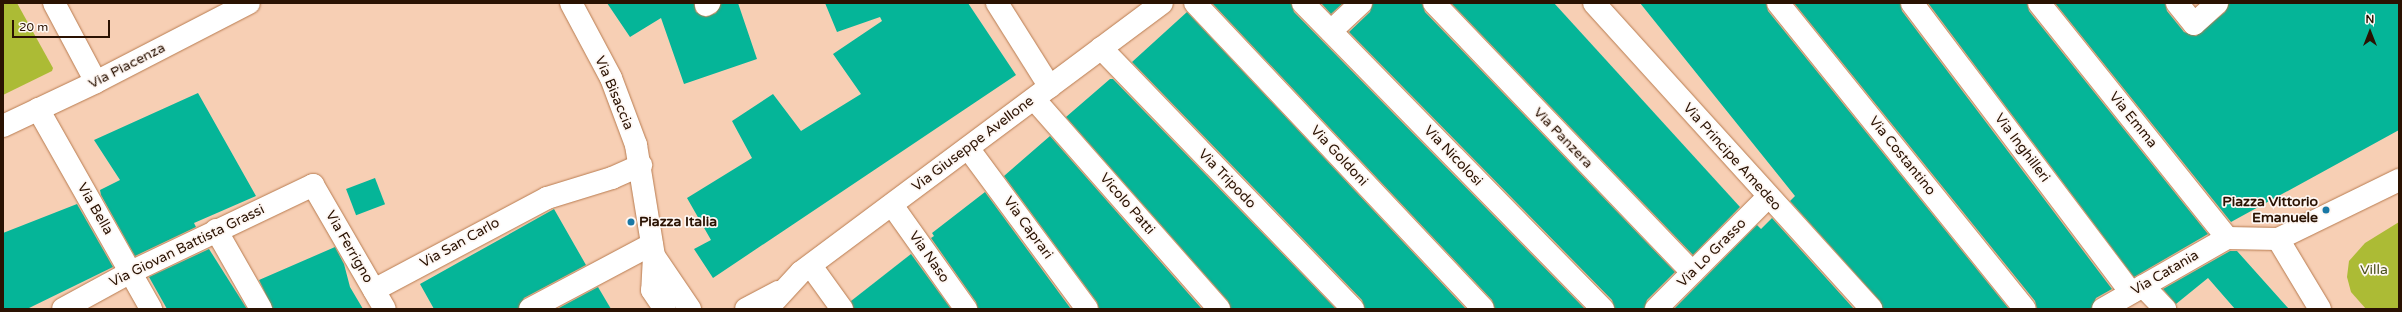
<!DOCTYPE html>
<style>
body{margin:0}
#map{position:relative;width:2402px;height:312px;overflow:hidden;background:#f7cfb4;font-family:"Varela Round",sans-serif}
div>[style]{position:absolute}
.green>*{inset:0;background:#acbb35}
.building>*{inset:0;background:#05b598;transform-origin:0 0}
.roads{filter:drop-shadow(0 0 1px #b87b4f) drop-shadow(0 0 1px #b87b4f)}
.minor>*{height:22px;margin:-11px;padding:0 11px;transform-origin:11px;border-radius:11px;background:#fff}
.tertiary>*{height:22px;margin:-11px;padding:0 11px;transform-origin:11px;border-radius:11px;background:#fff}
.dots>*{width:11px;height:11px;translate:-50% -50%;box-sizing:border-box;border:2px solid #fef7f3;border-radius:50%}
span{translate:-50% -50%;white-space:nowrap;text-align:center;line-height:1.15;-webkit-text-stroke:3.5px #fef7f3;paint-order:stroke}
.street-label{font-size:14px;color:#2a1202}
.poi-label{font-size:14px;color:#2a1202;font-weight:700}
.right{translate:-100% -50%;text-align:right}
.left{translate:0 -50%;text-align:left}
.park-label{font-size:14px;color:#4a511b}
.frame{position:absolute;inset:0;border:4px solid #2a1202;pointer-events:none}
.north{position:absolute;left:2350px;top:12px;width:40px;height:40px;-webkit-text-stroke:3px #fef7f3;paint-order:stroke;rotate:0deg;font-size:11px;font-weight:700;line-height:16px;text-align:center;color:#2a1202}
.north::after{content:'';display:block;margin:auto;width:14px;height:18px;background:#2a1202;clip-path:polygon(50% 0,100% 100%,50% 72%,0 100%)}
.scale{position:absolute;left:12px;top:20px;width:98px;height:18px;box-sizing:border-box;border:2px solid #2a1202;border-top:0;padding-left:5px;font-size:12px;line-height:14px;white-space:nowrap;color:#2a1202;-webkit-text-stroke:3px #fef7f3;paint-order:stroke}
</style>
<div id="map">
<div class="green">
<div style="clip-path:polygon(3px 3px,17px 3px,53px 68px,52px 71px,3px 95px)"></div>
<div style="clip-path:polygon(2399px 222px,2399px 309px,2366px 309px,2351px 292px,2347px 277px,2349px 261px,2365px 243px)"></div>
</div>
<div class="building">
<div style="clip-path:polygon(607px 3px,694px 3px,696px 12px,706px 17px,716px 13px,721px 3px,738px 3px,757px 59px,684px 84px,661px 18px,630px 37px)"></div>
<div style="clip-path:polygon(825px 3px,968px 3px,1016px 75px,713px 278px,694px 249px,711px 240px,687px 198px,752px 158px,732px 121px,773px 94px,801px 131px,861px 94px,833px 54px,882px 21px,880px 17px,837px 32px)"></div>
<div style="clip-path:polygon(1212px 3px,1291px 3px,1294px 12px,1585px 309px,1495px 309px,1492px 300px)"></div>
<div style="clip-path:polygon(1321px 3px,1343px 3px,1331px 14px)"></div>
<div style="clip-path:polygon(1373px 3px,1422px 3px,1425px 12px,1675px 272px,1647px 300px,1644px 309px,1615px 309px,1612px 300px,1349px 32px,1370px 12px)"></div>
<div style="clip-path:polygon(1451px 3px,1554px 3px,1740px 207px,1693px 255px)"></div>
<div style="clip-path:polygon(1640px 3px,1766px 3px,1768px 11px,2009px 309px,1883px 309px,1880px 301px,1790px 201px,1795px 196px)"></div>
<div style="clip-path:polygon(1794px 3px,1900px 3px,1902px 11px,2112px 289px,2096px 298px,2091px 309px,2037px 309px,2035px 301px)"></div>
<div style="clip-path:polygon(1928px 3px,2027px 3px,2029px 11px,2208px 234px,2134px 277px)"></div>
<div style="clip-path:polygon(2055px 3px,2165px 3px,2167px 11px,2184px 32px,2196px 36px,2225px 12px,2229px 3px,2399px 3px,2399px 130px,2231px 222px)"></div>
<div style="clip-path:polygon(1187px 12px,1466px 309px,1365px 309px,1362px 300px,1132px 62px)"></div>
<div style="clip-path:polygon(1110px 79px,1113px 79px,1336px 309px,1231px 309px,1228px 301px,1066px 117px)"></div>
<div style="clip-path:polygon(198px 93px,256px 196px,194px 223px,196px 227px,135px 256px,101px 195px,100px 190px,120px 180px,94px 140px)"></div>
<div style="clip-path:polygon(1050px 136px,1202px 309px,1099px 309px,1097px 302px,1004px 176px)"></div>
<div style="left:375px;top:178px;width:28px;height:31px;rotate:69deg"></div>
<div style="clip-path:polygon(985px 192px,1071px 309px,978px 309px,976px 302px,931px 238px,934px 236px,932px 233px)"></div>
<div style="clip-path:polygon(77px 204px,113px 267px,27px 309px,3px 309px,3px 233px)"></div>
<div style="clip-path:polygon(554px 209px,586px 265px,524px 298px,518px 309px,434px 309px,420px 284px)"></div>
<div style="clip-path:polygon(1772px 218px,1854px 309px,1674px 309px,1757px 225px,1761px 229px)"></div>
<div style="clip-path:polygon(335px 247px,344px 264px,350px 287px,363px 309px,273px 309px,259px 280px)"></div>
<div style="clip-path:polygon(209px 249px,247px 309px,167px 309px,149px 277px)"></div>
<div style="clip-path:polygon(2230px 251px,2237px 251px,2289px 309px,2235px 309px,2208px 278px,2176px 304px,2163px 289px)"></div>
<div style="clip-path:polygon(911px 254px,951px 309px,854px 309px,851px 301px)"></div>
<div style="clip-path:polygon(598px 287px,611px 309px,557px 309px)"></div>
</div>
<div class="roads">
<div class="minor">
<div style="left:54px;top:3px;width:89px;rotate:62deg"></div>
<div style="left:997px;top:3px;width:99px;rotate:57.8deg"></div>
<div style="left:1195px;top:3px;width:420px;rotate:46.7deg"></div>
<div style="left:1303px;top:3px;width:429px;rotate:45.6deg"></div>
<div style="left:1434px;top:3px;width:373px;rotate:46.2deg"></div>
<div style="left:1594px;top:3px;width:413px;rotate:47.8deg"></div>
<div style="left:1778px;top:3px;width:393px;rotate:51.1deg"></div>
<div style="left:1912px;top:3px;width:363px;rotate:52.9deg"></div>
<div style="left:2039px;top:3px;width:301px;rotate:51.3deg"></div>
<div style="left:2177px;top:3px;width:27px;rotate:51deg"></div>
<div style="left:2194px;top:24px;width:31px;rotate:-42deg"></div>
<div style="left:706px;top:5px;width:4px;rotate:-34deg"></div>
<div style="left:1331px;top:31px;width:41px;rotate:-43deg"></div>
<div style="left:1101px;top:48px;width:363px;rotate:46deg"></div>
<div style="left:1034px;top:99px;width:280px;rotate:48.6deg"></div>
<div style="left:38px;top:109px;width:230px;rotate:60.5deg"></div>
<div style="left:3px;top:126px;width:103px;rotate:-25.3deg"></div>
<div style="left:96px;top:82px;width:172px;rotate:-27.3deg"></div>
<div style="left:968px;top:148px;width:200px;rotate:53.5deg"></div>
<div style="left:892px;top:205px;width:128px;rotate:54.6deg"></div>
<div style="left:216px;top:230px;width:91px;rotate:60.3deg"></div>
<div style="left:2227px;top:238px;width:51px;rotate:1.1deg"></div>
<div style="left:811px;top:266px;width:53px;rotate:54.2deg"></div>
<div style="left:2143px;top:286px;width:32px;rotate:46deg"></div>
<div style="left:374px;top:290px;width:196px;rotate:-28deg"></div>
<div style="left:547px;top:198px;width:68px;rotate:-17.1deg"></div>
<div style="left:612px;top:178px;width:32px;rotate:-24deg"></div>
<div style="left:63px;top:309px;width:77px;rotate:-28.6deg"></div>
<div style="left:131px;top:272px;width:202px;rotate:-25.5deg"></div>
<div style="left:313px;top:185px;width:143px;rotate:59.9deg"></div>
<div style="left:530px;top:309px;width:138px;rotate:-28deg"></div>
<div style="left:746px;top:309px;width:36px;rotate:-28deg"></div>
<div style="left:767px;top:309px;width:50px;rotate:-47.4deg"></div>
<div style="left:801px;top:272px;width:450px;rotate:-36.7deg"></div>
<div style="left:1656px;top:309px;width:158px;rotate:-45deg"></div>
<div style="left:2103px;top:309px;width:143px;rotate:-29.8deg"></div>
</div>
<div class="tertiary">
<div style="left:571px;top:3px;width:85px;rotate:61.9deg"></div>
<div style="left:611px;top:78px;width:72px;rotate:69.5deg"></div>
<div style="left:636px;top:145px;width:112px;rotate:80.8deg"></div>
<div style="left:654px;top:256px;width:34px;rotate:93deg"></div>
<div style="left:652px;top:290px;width:23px;rotate:56deg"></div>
<div style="left:654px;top:256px;width:64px;rotate:55.8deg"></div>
<div style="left:2320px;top:309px;width:82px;rotate:-121deg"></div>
<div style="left:2278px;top:239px;width:135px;rotate:-26deg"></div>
</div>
</div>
<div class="dots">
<div style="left:2326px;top:210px;background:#1978a5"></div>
<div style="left:631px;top:222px;background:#1978a5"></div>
</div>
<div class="street-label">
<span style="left:127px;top:66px;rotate:-27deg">Via Piacenza</span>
<span style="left:614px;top:93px;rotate:67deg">Via Bisaccia</span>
<span style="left:2133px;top:120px;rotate:51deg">Via Emma</span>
<span style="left:1563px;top:138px;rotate:46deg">Via Panzera</span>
<span style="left:973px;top:144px;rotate:-37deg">Via Giuseppe Avellone</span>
<span style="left:2022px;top:148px;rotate:53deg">Via Inghilleri</span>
<span style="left:1339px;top:156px;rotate:47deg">Via Goldoni</span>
<span style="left:1453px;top:156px;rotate:46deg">Via Nicolosi</span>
<span style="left:1902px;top:156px;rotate:51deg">Via Costantino</span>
<span style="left:1732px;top:157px;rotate:48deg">Via Principe Amedeo</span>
<span style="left:1227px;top:179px;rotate:46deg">Via Tripodo</span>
<span style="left:1127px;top:204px;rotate:49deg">Vicolo Patti</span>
<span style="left:95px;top:209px;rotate:60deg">Via Bella</span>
<span style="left:1028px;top:228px;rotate:54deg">Via Caprari</span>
<span style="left:460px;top:243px;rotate:-29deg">Via San Carlo</span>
<span style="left:187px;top:246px;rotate:-26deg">Via Giovan Battista Grassi</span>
<span style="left:349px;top:247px;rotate:60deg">Via Ferrigno</span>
<span style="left:1712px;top:253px;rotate:-45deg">Via Lo Grasso</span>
<span style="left:929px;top:257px;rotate:55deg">Via Naso</span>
<span style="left:2165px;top:273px;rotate:-30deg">Via Catania</span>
</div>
<div class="poi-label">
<span class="right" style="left:2318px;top:210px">Piazza Vittorio<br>Emanuele</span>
<span class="left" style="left:639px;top:222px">Piazza Italia</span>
</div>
<div class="park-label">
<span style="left:2374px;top:270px">Villa</span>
</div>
<div class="frame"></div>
<div class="north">N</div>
<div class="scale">20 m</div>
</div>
